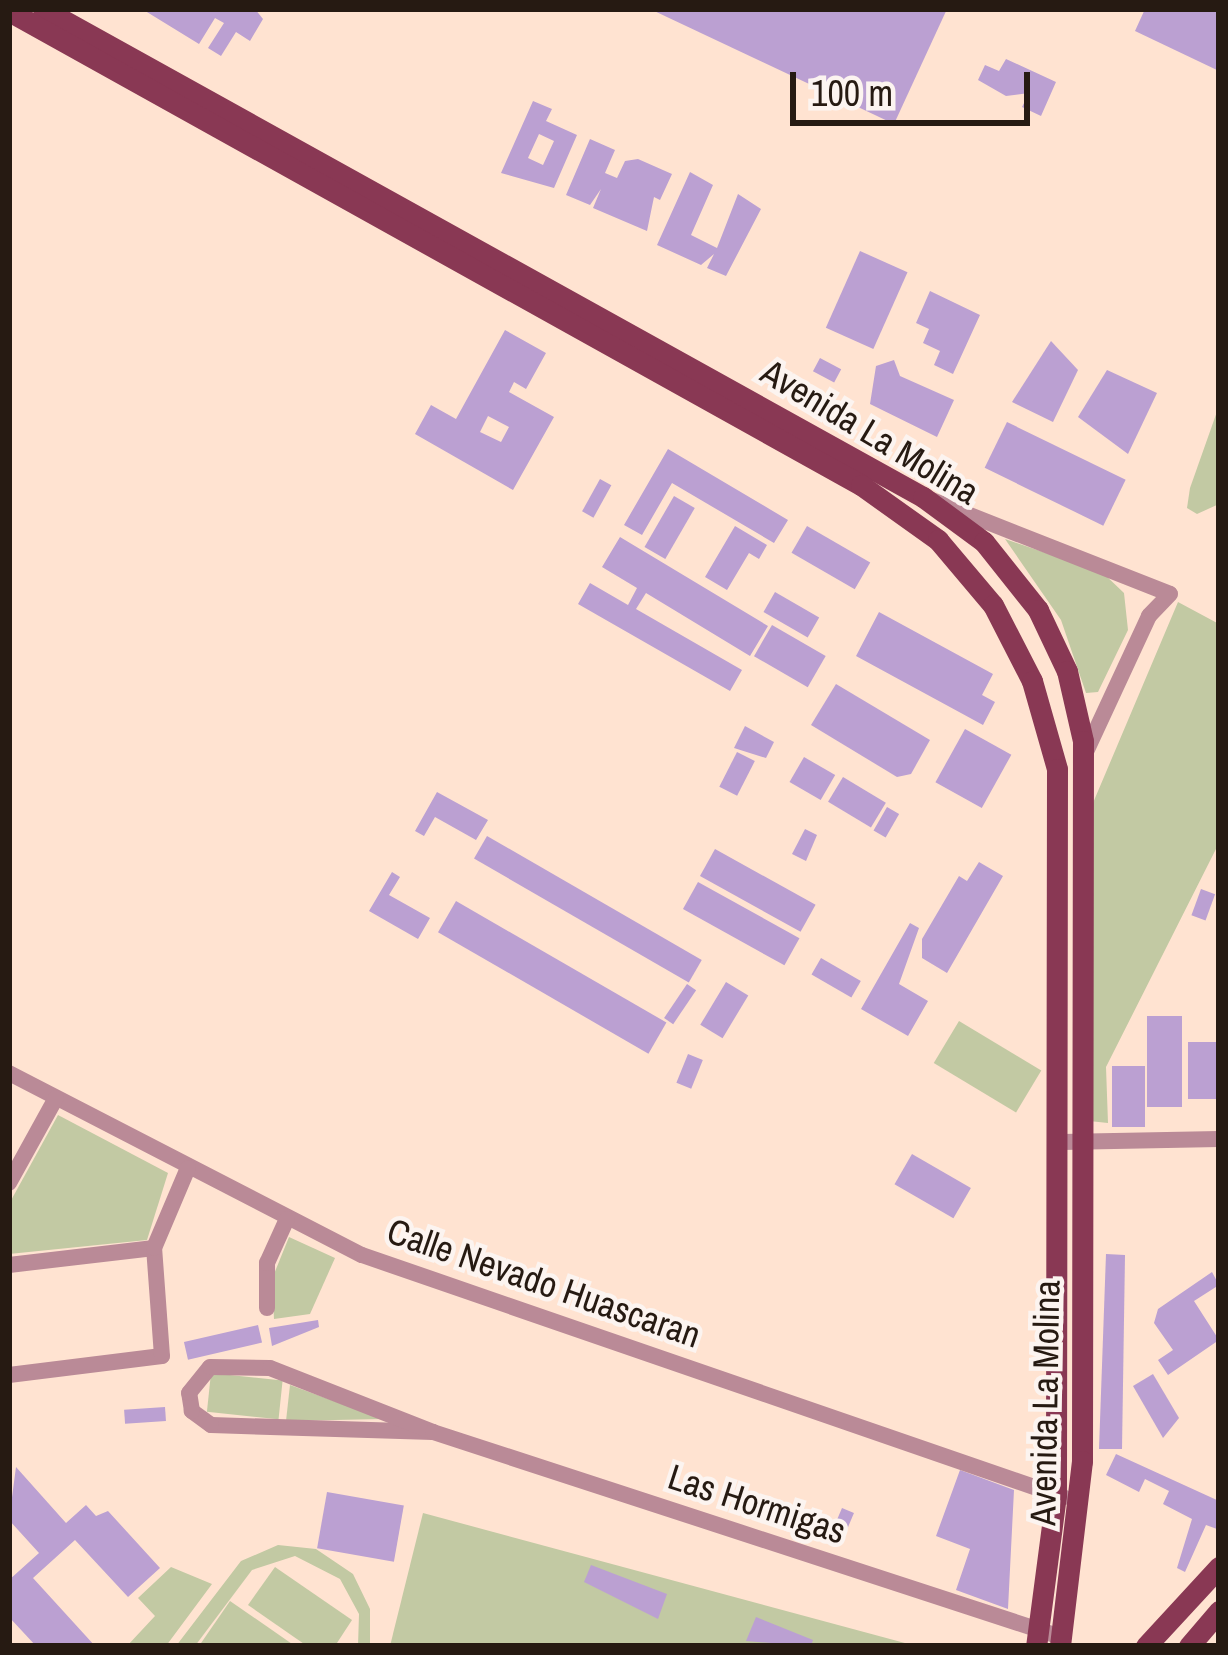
<!DOCTYPE html>
<style>
body{margin:0}
#map{position:relative;width:1228px;height:1655px;overflow:hidden;background:#ffe3d1;font-family:"Archivo Narrow",sans-serif}
div>[style]{position:absolute}
.green>*{inset:0;background:#c2c9a3;transform-origin:0 0}
.building>*{inset:0;background:#bba0d2;transform-origin:0 0}
.minor>*{height:16px;margin:-8px;padding:0 8px;transform-origin:8px;border-radius:8px;background:#ba8a97}
.major>*{height:21px;margin:-10.5px;padding:0 10.5px;transform-origin:10.5px;border-radius:10.5px;background:#893854}
span{translate:-50% -50%;white-space:nowrap;text-align:center;line-height:1.15;-webkit-text-stroke:9px #fcf4f0;paint-order:stroke}
.street-label{font-size:36px;color:#261a12}
.frame{position:absolute;inset:0;border:12px solid #261a12;pointer-events:none}
.scale{position:absolute;left:790px;top:72px;width:240px;height:54px;box-sizing:border-box;border:6px solid #261a12;border-top:0;padding-left:15px;font-size:36px;line-height:42px;white-space:nowrap;color:#261a12;-webkit-text-stroke:9px #fcf4f0;paint-order:stroke}
</style>
<div id="map">
<div class="green">
<div style="clip-path:polygon(1219px 406px,1219px 504px,1197px 514px,1187px 508px,1190px 488px)"></div>
<div style="clip-path:polygon(1005px 539px,1102px 572px,1124px 593px,1128px 630px,1098px 692px,1086px 693px,1061px 620px)"></div>
<div style="clip-path:polygon(1178px 602px,1219px 624px,1219px 843px,1106px 1067px,1108px 1123px,1089px 1121px,1090px 810px)"></div>
<div style="left:959px;top:1021px;width:96px;height:49px;rotate:31deg"></div>
<div style="clip-path:polygon(58px 1115px,168px 1173px,147px 1240px,9px 1254px,9px 1204px)"></div>
<div style="clip-path:polygon(289px 1237px,335px 1258px,310px 1314px,274px 1319px,272px 1279px)"></div>
<div style="left:211px;top:1373px;width:72px;height:39px;rotate:6deg"></div>
<div style="clip-path:polygon(290px 1385px,383px 1419px,286px 1421px)"></div>
<div style="clip-path:polygon(423px 1513px,916px 1646px,390px 1646px)"></div>
<div style="clip-path:polygon(278px 1545px,316px 1549px,353px 1574px,370px 1609px,370px 1646px,358px 1646px,359px 1614px,340px 1579px,295px 1556px,252px 1570px,195px 1646px,176px 1646px,241px 1561px)"></div>
<div style="clip-path:polygon(171px 1567px,212px 1584px,166px 1646px,127px 1646px,155px 1616px,138px 1598px)"></div>
<div style="clip-path:polygon(275px 1567px,352px 1620px,335px 1646px,307px 1646px,248px 1605px)"></div>
<div style="clip-path:polygon(230px 1601px,295px 1646px,199px 1646px)"></div>
</div>
<div class="building">
<div style="clip-path:polygon(142px 9px,255px 9px,263px 19px,250px 41px,236px 32px,221px 56px,208px 48px,224px 23px,215px 18px,199px 44px)"></div>
<div style="clip-path:polygon(650px 9px,947px 9px,894px 124px)"></div>
<div style="clip-path:polygon(1145px 9px,1219px 9px,1219px 71px,1135px 31px)"></div>
<div style="clip-path:polygon(1006px 59px,1056px 82px,1041px 116px,1022px 107px,1029px 93px,1006px 96px,978px 80px,985px 65px,999px 71px)"></div>
<div style="clip-path:polygon(evenodd,533px 101px,552px 109px,546px 121px,577px 135px,554px 188px,501px 173px,533px 101px,539px 134px,554px 141px,543px 165px,528px 158px,539px 134px)"></div>
<div style="clip-path:polygon(590px 139px,615px 150px,605px 173px,617px 178px,625px 161px,638px 159px,672px 174px,660px 200px,654px 197px,647px 231px,593px 208px,601px 189px,590px 205px,566px 195px)"></div>
<div style="clip-path:polygon(690px 172px,713px 185px,691px 235px,717px 248px,738px 194px,761px 209px,726px 276px,707px 268px,714px 254px,701px 265px,657px 245px)"></div>
<div style="left:860px;top:251px;width:52px;height:84px;rotate:24deg"></div>
<div style="clip-path:polygon(930px 291px,980px 315px,953px 374px,934px 365px,940px 351px,923px 343px,929px 329px,916px 323px)"></div>
<div style="clip-path:polygon(evenodd,505px 330px,546px 353px,526px 389px,514px 382px,509px 392px,554px 417px,513px 490px,415px 434px,431px 405px,456px 419px,505px 330px,488px 416px,509px 427px,501px 442px,480px 432px,488px 416px)"></div>
<div style="clip-path:polygon(1051px 341px,1078px 370px,1053px 422px,1012px 402px)"></div>
<div style="left:820px;top:358px;width:24px;height:15px;rotate:28deg"></div>
<div style="clip-path:polygon(894px 360px,900px 376px,954px 400px,937px 437px,870px 404px,876px 366px)"></div>
<div style="clip-path:polygon(1107px 370px,1157px 393px,1128px 454px,1078px 417px)"></div>
<div style="left:1007px;top:422px;width:132px;height:51px;rotate:26deg"></div>
<div style="clip-path:polygon(668px 449px,788px 520px,774px 543px,672px 483px,642px 535px,624px 525px)"></div>
<div style="left:600px;top:479px;width:13px;height:37px;rotate:29deg"></div>
<div style="left:674px;top:496px;width:24px;height:59px;rotate:30deg"></div>
<div style="clip-path:polygon(735px 526px,767px 545px,759px 559px,749px 553px,727px 590px,705px 577px)"></div>
<div style="left:807px;top:526px;width:73px;height:31px;rotate:30deg"></div>
<div style="clip-path:polygon(620px 537px,768px 626px,750px 656px,646px 593px,636px 609px,742px 670px,730px 691px,578px 604px,590px 583px,628px 605px,637px 588px,602px 567px)"></div>
<div style="left:775px;top:592px;width:51px;height:23px;rotate:30deg"></div>
<div style="clip-path:polygon(879px 612px,993px 674px,982px 695px,995px 702px,983px 725px,856px 656px)"></div>
<div style="left:772px;top:625px;width:62px;height:36px;rotate:30deg"></div>
<div style="clip-path:polygon(836px 684px,930px 740px,911px 774px,897px 777px,811px 725px)"></div>
<div style="clip-path:polygon(745px 726px,774px 742px,766px 758px,734px 748px)"></div>
<div style="left:965px;top:729px;width:53px;height:61px;rotate:29deg"></div>
<div style="left:737px;top:752px;width:20px;height:39px;rotate:27deg"></div>
<div style="left:804px;top:757px;width:36px;height:29px;rotate:30deg"></div>
<div style="left:843px;top:777px;width:50px;height:29px;rotate:31deg"></div>
<div style="clip-path:polygon(437px 792px,488px 820px,476px 840px,435px 817px,424px 836px,415px 831px)"></div>
<div style="left:887px;top:807px;width:14px;height:27px;rotate:30deg"></div>
<div style="clip-path:polygon(805px 829px,817px 835px,806px 861px,792px 854px)"></div>
<div style="left:487px;top:836px;width:248px;height:26px;rotate:30deg"></div>
<div style="left:715px;top:849px;width:115px;height:31px;rotate:29deg"></div>
<div style="clip-path:polygon(979px 862px,1003px 876px,947px 973px,922px 958px,922px 939px,959px 876px,967px 881px)"></div>
<div style="clip-path:polygon(392px 872px,400px 877px,389px 895px,430px 918px,418px 939px,369px 911px)"></div>
<div style="left:698px;top:882px;width:116px;height:31px;rotate:29deg"></div>
<div style="left:1201px;top:889px;width:15px;height:28px;rotate:20deg"></div>
<div style="left:456px;top:901px;width:243px;height:36px;rotate:30deg"></div>
<div style="clip-path:polygon(910px 923px,919px 928px,899px 984px,928px 1001px,908px 1036px,861px 1009px)"></div>
<div style="left:821px;top:958px;width:46px;height:19px;rotate:30deg"></div>
<div style="left:726px;top:982px;width:26px;height:50px;rotate:31deg"></div>
<div style="left:687px;top:984px;width:11px;height:41px;rotate:34deg"></div>
<div style="left:1147px;top:1016px;width:35px;height:91px"></div>
<div style="left:1219px;top:1042px;width:57px;height:31px;rotate:90deg"></div>
<div style="left:688px;top:1054px;width:16px;height:31px;rotate:22deg"></div>
<div style="left:1112px;top:1066px;width:33px;height:61px"></div>
<div style="left:912px;top:1154px;width:68px;height:35px;rotate:30deg"></div>
<div style="clip-path:polygon(1106px 1254px,1125px 1255px,1122px 1449px,1099px 1449px)"></div>
<div style="clip-path:polygon(1212px 1272px,1219px 1285px,1194px 1301px,1219px 1340px,1168px 1375px,1158px 1360px,1173px 1350px,1154px 1323px,1158px 1309px)"></div>
<div style="clip-path:polygon(318px 1320px,319px 1327px,272px 1346px,269px 1328px)"></div>
<div style="left:258px;top:1325px;width:18px;height:76px;rotate:77deg"></div>
<div style="clip-path:polygon(1153px 1374px,1179px 1418px,1163px 1438px,1133px 1386px)"></div>
<div style="left:165px;top:1407px;width:14px;height:41px;rotate:86deg"></div>
<div style="clip-path:polygon(1116px 1454px,1219px 1501px,1217px 1529px,1206px 1525px,1185px 1572px,1177px 1568px,1192px 1519px,1163px 1504px,1169px 1491px,1145px 1479px,1139px 1492px,1106px 1475px)"></div>
<div style="clip-path:polygon(16px 1467px,66px 1523px,86px 1505px,96px 1516px,108px 1511px,160px 1568px,128px 1597px,75px 1540px,33px 1578px,95px 1646px,36px 1646px,9px 1617px,9px 1580px,39px 1553px,9px 1520px)"></div>
<div style="clip-path:polygon(960px 1470px,1014px 1490px,1008px 1609px,956px 1590px,970px 1549px,936px 1536px)"></div>
<div style="left:327px;top:1492px;width:78px;height:57px;rotate:10deg"></div>
<div style="left:842px;top:1508px;width:13px;height:32px;rotate:23deg"></div>
<div style="clip-path:polygon(591px 1565px,667px 1594px,658px 1619px,584px 1582px)"></div>
<div style="clip-path:polygon(756px 1617px,813px 1640px,811px 1646px,746px 1641px)"></div>
</div>
<div class="minor">
<div style="left:924px;top:497px;width:264px;rotate:21.5deg"></div>
<div style="left:1170px;top:594px;width:30px;rotate:134deg"></div>
<div style="left:1149px;top:616px;width:152px;rotate:114.9deg"></div>
<div style="left:9px;top:1073px;width:397px;rotate:27.3deg"></div>
<div style="left:362px;top:1255px;width:742px;rotate:19.05deg"></div>
<div style="left:1062px;top:1142px;width:157px;rotate:-1.1deg"></div>
<div style="left:9px;top:1183px;width:97px;rotate:-61.1deg"></div>
<div style="left:9px;top:1265px;width:146px;rotate:-6.7deg"></div>
<div style="left:267px;top:1308px;width:45px;rotate:-90deg"></div>
<div style="left:267px;top:1263px;width:48px;rotate:-65.6deg"></div>
<div style="left:9px;top:1375px;width:154px;rotate:-7.1deg"></div>
<div style="left:162px;top:1356px;width:108px;rotate:-94.2deg"></div>
<div style="left:154px;top:1248px;width:87px;rotate:-67deg"></div>
<div style="left:433px;top:1432px;width:222px;rotate:-178.2deg"></div>
<div style="left:211px;top:1425px;width:24px;rotate:-144deg"></div>
<div style="left:192px;top:1411px;width:18px;rotate:-99deg"></div>
<div style="left:189px;top:1393px;width:33px;rotate:-51deg"></div>
<div style="left:210px;top:1367px;width:60px;rotate:1deg"></div>
<div style="left:270px;top:1368px;width:175px;rotate:21.4deg"></div>
<div style="left:433px;top:1432px;width:661px;rotate:18.08deg"></div>
</div>
<div class="major">
<div style="left:43px;top:9px;width:1006px;rotate:29.01deg"></div>
<div style="left:923px;top:497px;width:76px;rotate:36.4deg"></div>
<div style="left:984px;top:542px;width:87px;rotate:51.5deg"></div>
<div style="left:1038px;top:610px;width:68px;rotate:64.6deg"></div>
<div style="left:1067px;top:671px;width:72px;rotate:77.1deg"></div>
<div style="left:1083px;top:741px;width:720px;rotate:90.08deg"></div>
<div style="left:1082px;top:1461px;width:186px;rotate:96.8deg"></div>
<div style="left:9px;top:11px;width:975px;rotate:29.09deg"></div>
<div style="left:861px;top:485px;width:95px;rotate:35.5deg"></div>
<div style="left:938px;top:540px;width:85px;rotate:49.8deg"></div>
<div style="left:993px;top:605px;width:85px;rotate:62.8deg"></div>
<div style="left:1032px;top:681px;width:91px;rotate:74.1deg"></div>
<div style="left:1057px;top:769px;width:726px;rotate:90.08deg"></div>
<div style="left:1056px;top:1495px;width:152px;rotate:97.5deg"></div>
<div style="left:1146px;top:1646px;width:108px;rotate:-47.3deg"></div>
<div style="left:1189px;top:1646px;width:46px;rotate:-49.4deg"></div>
</div>
<div class="street-label">
<span style="left:870px;top:432px;rotate:31deg">Avenida La Molina</span>
<span style="left:544px;top:1283px;rotate:19deg">Calle Nevado Huascaran</span>
<span style="left:1045px;top:1403px;rotate:-89deg">Avenida La Molina</span>
<span style="left:757px;top:1504px;rotate:18deg">Las Hormigas</span>
</div>
<div class="frame"></div>
<div class="scale">100 m</div>
</div>
